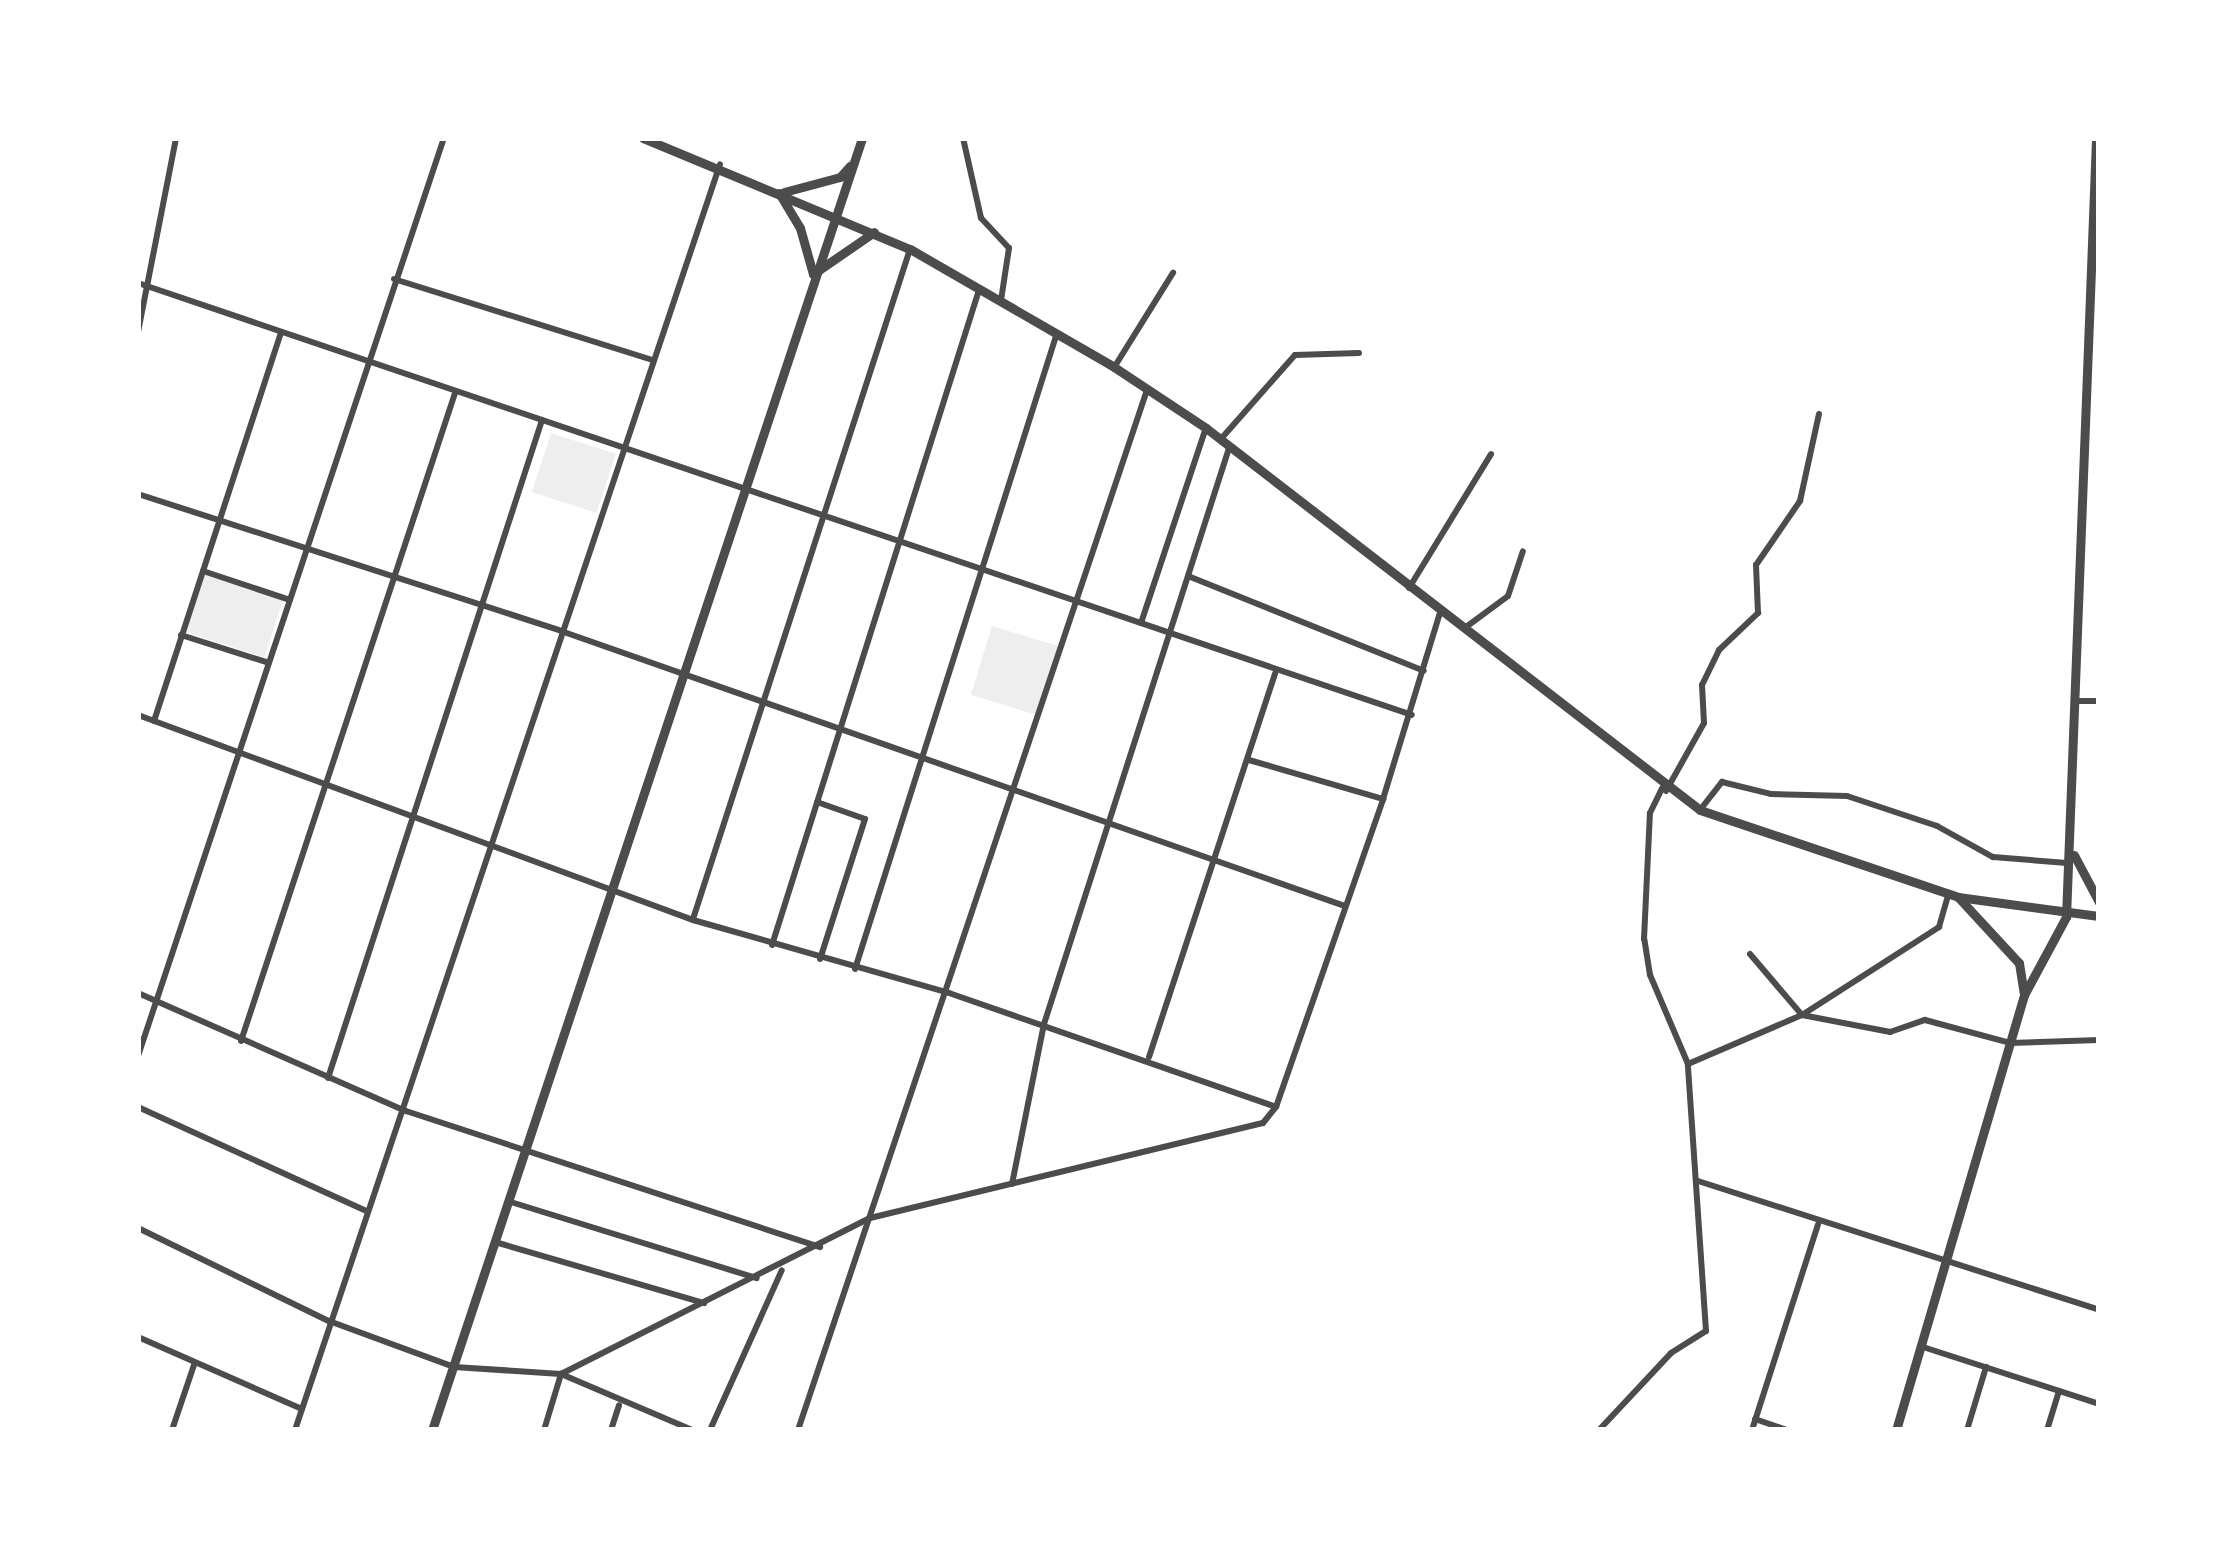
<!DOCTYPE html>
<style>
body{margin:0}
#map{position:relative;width:2237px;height:1568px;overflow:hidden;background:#fff;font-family:Signika,sans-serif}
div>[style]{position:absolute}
.green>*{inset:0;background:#eee;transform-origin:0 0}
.minor>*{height:6px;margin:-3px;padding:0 3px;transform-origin:3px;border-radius:3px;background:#4c4c4c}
.tertiary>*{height:9px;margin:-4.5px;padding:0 4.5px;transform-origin:4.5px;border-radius:4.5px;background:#4c4c4c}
span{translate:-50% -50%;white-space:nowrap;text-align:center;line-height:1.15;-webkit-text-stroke:9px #fff;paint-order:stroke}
.frame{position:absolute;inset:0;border:141px solid #fff;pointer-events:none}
</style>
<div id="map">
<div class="green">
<div style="left:551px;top:433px;width:68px;height:62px;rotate:18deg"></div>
<div style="left:205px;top:575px;width:82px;height:60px;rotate:18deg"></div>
<div style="left:992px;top:626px;width:73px;height:72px;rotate:17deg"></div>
</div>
<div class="minor">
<div style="left:963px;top:138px;width:82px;rotate:77.3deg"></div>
<div style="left:981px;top:218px;width:41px;rotate:47deg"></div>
<div style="left:1009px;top:248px;width:53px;rotate:98.7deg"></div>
<div style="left:394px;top:279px;width:270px;rotate:17.4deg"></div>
<div style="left:138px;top:283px;width:1345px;rotate:18.73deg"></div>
<div style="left:138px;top:332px;width:198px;rotate:-78.9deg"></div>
<div style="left:1115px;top:366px;width:110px;rotate:-58.1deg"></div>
<div style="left:1220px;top:440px;width:113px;rotate:-48.6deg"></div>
<div style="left:1295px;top:355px;width:64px;rotate:-1.8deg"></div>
<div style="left:138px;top:494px;width:445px;rotate:17.9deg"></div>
<div style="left:561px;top:631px;width:831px;rotate:19.33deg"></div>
<div style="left:203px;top:571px;width:89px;rotate:18.4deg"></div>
<div style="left:1188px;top:576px;width:254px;rotate:21.9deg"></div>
<div style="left:1409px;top:588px;width:157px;rotate:-58.5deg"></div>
<div style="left:1141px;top:623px;width:206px;rotate:-71.6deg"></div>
<div style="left:1466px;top:627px;width:52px;rotate:-36.4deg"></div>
<div style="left:1508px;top:596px;width:47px;rotate:-71.6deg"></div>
<div style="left:181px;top:635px;width:89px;rotate:17.6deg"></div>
<div style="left:2076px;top:701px;width:23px"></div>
<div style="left:138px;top:715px;width:592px;rotate:20.27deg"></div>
<div style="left:693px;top:920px;width:266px;rotate:15.9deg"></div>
<div style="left:949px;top:993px;width:346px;rotate:19.2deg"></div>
<div style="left:154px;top:721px;width:406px;rotate:-71.9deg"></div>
<div style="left:1249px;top:760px;width:140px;rotate:16.2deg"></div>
<div style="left:1666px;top:791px;width:78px;rotate:-60.8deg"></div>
<div style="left:1704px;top:723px;width:38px;rotate:-93deg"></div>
<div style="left:1702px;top:685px;width:39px;rotate:-64deg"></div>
<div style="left:1719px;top:650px;width:54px;rotate:-43.5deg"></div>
<div style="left:1758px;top:613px;width:48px;rotate:-92.4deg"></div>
<div style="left:1756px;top:565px;width:78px;rotate:-55.5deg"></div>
<div style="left:1800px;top:501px;width:89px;rotate:-77.7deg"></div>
<div style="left:817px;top:802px;width:51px;rotate:19.5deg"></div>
<div style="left:865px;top:819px;width:147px;rotate:107.8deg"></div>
<div style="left:1700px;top:810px;width:36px;rotate:-52deg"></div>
<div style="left:1722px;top:782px;width:50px;rotate:13.8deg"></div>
<div style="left:1771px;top:794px;width:76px;rotate:1.5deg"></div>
<div style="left:1847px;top:796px;width:95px;rotate:18.4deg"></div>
<div style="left:1937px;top:826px;width:64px;rotate:29deg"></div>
<div style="left:1993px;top:857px;width:74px;rotate:4.6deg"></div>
<div style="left:693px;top:919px;width:704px;rotate:-72.05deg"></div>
<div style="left:772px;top:945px;width:687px;rotate:-72.46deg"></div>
<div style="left:1750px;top:954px;width:80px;rotate:49.6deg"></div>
<div style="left:1802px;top:1015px;width:90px;rotate:10.9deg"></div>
<div style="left:1890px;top:1032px;width:37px;rotate:-19deg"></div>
<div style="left:1925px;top:1020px;width:88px;rotate:15.1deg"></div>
<div style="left:2010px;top:1043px;width:89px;rotate:-1.9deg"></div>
<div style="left:855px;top:969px;width:664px;rotate:-72.38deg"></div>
<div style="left:138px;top:993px;width:293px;rotate:23.8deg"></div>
<div style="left:406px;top:1111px;width:436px;rotate:18.2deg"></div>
<div style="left:241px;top:1041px;width:682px;rotate:-71.72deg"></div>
<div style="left:138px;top:1056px;width:968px;rotate:-71.57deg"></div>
<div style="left:1149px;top:1057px;width:404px;rotate:-71.8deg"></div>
<div style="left:1688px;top:1064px;width:124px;rotate:-23.3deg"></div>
<div style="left:1802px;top:1015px;width:163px;rotate:-32.7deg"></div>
<div style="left:1939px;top:927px;width:33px;rotate:-74deg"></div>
<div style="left:328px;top:1078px;width:692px;rotate:-71.98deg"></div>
<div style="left:138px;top:1107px;width:251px;rotate:24.5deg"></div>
<div style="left:1698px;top:1181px;width:421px;rotate:17.8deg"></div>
<div style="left:1012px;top:1184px;width:163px;rotate:-78.7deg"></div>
<div style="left:1044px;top:1024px;width:605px;rotate:-72.19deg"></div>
<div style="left:514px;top:1203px;width:254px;rotate:17.2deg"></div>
<div style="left:138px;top:1228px;width:212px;rotate:26deg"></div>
<div style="left:329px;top:1321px;width:133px;rotate:20.2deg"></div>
<div style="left:454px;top:1367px;width:107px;rotate:3.7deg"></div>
<div style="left:561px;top:1374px;width:346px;rotate:-26.8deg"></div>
<div style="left:870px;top:1218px;width:404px;rotate:-13.6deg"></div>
<div style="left:1263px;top:1123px;width:21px;rotate:-51deg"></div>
<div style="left:1276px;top:1107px;width:326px;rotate:-70.8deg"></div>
<div style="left:1383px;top:799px;width:195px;rotate:-73deg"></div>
<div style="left:495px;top:1242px;width:218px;rotate:16.3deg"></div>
<div style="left:138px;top:1337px;width:179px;rotate:23.7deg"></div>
<div style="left:1923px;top:1347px;width:185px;rotate:17.9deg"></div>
<div style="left:1755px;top:1419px;width:34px;rotate:19deg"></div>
<div style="left:172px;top:1430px;width:69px;rotate:-71.3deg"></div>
<div style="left:295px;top:1430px;width:1335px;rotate:-71.44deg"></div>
<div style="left:544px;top:1430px;width:59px;rotate:-73.1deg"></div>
<div style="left:561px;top:1374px;width:142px;rotate:23.1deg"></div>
<div style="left:611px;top:1430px;width:26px;rotate:-72deg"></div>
<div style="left:710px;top:1430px;width:175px;rotate:-65.8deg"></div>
<div style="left:798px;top:1430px;width:1097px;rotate:-71.45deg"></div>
<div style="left:1599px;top:1430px;width:105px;rotate:-46.9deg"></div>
<div style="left:1671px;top:1353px;width:41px;rotate:-32.2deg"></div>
<div style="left:1706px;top:1331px;width:268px;rotate:-93.9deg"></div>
<div style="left:1688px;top:1064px;width:97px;rotate:-113.1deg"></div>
<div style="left:1650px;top:975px;width:36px;rotate:-99deg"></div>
<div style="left:1644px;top:939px;width:126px;rotate:-87.3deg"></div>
<div style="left:1650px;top:813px;width:28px;rotate:-64deg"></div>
<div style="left:1752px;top:1430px;width:216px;rotate:-72.2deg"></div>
<div style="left:1967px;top:1430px;width:66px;rotate:-73.2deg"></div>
<div style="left:2047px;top:1430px;width:41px;rotate:-72.9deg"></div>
</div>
<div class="tertiary">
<div style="left:643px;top:138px;width:289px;rotate:22.6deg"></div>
<div style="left:910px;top:249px;width:236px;rotate:30deg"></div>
<div style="left:1114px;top:367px;width:110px;rotate:33.5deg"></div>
<div style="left:1206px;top:428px;width:624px;rotate:37.71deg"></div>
<div style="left:1700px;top:810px;width:272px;rotate:18.6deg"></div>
<div style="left:1958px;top:897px;width:142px;rotate:7.7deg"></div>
<div style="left:784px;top:192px;width:58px;rotate:-15deg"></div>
<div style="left:840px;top:177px;width:15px;rotate:-48deg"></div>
<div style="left:779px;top:193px;width:41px;rotate:59deg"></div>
<div style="left:800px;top:228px;width:48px;rotate:74.2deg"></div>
<div style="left:813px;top:274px;width:74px;rotate:-34.5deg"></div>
<div style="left:2074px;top:855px;width:53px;rotate:62deg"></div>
<div style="left:1958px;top:897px;width:90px;rotate:47.3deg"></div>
<div style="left:2019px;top:963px;width:30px;rotate:81deg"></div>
<div style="left:432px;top:1430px;width:1362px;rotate:-71.59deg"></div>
<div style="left:1896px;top:1430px;width:453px;rotate:-73.6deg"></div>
<div style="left:2024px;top:995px;width:89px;rotate:-61.7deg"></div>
<div style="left:2066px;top:917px;width:780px;rotate:-87.79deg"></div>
</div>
<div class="frame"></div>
</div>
